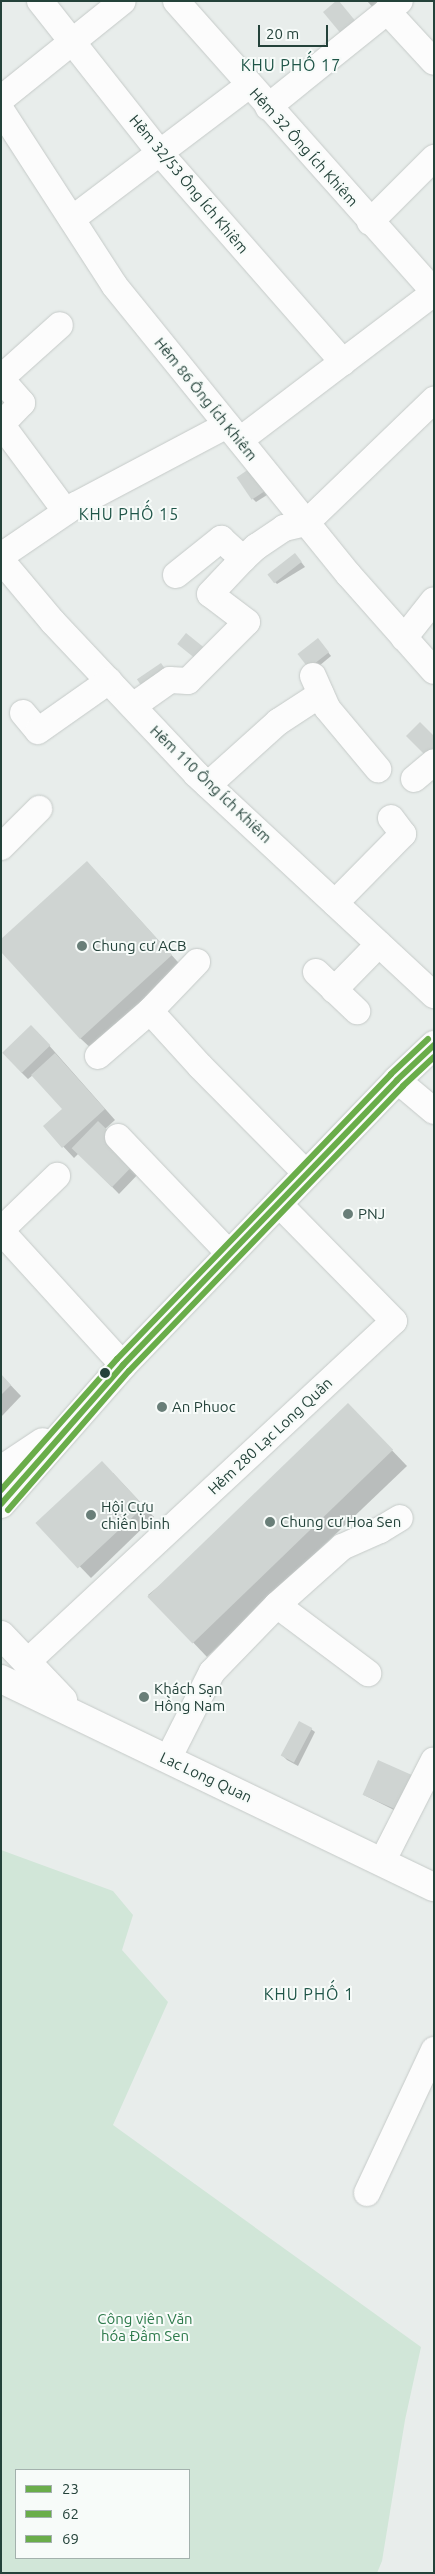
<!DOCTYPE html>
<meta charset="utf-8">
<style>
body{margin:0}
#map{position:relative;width:435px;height:2574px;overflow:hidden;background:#e8edeb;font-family:Ubuntu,sans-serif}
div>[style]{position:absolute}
.green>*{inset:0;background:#d1e6d8}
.shadow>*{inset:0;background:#0003}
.building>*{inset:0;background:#cfd4d2;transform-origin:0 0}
.roads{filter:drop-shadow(0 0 1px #c5cac8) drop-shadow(0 0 1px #c5cac8)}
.minor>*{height:26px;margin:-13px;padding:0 13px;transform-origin:13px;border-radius:13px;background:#fcfcfc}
.secondary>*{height:28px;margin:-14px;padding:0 14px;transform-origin:14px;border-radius:14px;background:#fcfcfc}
.bus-1>*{height:6px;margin:-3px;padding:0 3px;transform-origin:3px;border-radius:3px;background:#6aad4a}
.bus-2>*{height:6px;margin:-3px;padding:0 3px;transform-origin:3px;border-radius:3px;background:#6aad4a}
.bus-3>*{height:6px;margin:-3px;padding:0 3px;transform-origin:3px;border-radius:3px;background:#6aad4a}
.dots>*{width:14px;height:14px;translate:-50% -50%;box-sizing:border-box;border:2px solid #f7fbf9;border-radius:50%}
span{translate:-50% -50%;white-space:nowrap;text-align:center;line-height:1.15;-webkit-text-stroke:4px #f7fbf9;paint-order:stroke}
.street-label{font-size:15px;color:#24423a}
.poi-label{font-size:15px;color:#24423a}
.left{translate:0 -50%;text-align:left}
.park-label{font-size:15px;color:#2d7a4b}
.neighbourhood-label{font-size:16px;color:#1f5548;letter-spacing:1px}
.frame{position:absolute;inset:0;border:2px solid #24423a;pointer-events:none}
.legend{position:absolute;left:15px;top:2469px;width:175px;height:90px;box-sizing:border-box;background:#f7fbf9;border:1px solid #a3b1ad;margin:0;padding:6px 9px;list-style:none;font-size:15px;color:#24423a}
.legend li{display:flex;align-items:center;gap:10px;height:25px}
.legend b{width:25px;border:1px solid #a3b1ad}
.scale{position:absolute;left:258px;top:25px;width:70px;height:22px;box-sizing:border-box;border:2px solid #24423a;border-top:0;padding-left:6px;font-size:15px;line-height:18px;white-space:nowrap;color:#24423a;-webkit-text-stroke:4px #f7fbf9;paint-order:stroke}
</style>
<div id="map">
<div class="green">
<div style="clip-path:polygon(evenodd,1px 1850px,113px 1891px,133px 1915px,122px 1950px,168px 2002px,113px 2125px,421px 2347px,405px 2420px,382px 2561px,377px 2573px,1px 2573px,1px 1850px,16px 2470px,189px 2470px,189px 2558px,16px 2558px,16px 2470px)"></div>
</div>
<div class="shadow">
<div style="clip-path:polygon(367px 1px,387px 1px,378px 13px)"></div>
<div style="clip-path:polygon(252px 475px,267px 495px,256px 502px,253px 499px)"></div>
<div style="clip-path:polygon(298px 558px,305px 567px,277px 584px,274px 581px)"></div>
<div style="clip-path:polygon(321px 643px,331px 656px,313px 671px,309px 667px)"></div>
<div style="clip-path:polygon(102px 878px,186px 971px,96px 1053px,80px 1038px)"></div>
<div style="clip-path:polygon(39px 1034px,115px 1120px,105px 1129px,144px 1168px,119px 1194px,79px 1153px,74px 1158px,45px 1127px,64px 1109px,33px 1075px,28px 1079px,21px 1072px)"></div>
<div style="clip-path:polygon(1px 1375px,21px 1396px,1px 1417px)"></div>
<div style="clip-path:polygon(363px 1420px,407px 1466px,207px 1657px,148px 1595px)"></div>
<div style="clip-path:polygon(113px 1473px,154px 1517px,91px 1578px,39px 1524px)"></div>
<div style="clip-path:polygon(311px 1729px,315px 1732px,298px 1766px,287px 1760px,283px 1756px)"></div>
<div style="clip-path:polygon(379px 1762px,404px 1815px,364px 1795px)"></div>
</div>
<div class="building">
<div style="clip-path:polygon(336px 1px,339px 1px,362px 29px,347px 41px,323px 12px)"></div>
<div style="left:249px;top:469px;width:27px;height:15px;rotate:56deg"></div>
<div style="left:295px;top:553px;width:11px;height:35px;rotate:52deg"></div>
<div style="left:186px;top:633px;width:28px;height:14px;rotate:39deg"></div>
<div style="left:318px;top:638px;width:18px;height:26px;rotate:52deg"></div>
<div style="left:161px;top:663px;width:14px;height:29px;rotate:56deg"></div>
<div style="clip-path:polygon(420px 722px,434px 736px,434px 758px,431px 761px,406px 736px)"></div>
<div style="clip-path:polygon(87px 861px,172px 955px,80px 1039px,1px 952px,1px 939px)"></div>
<div style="left:31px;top:1025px;width:28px;height:40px;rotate:46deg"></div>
<div style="clip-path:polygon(55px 1053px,105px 1109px,62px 1148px,43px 1126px,62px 1109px,31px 1075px)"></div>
<div style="left:98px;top:1121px;width:56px;height:38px;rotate:44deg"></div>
<div style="clip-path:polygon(1px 1374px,11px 1385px,1px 1395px)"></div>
<div style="left:348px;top:1403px;width:65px;height:279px;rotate:46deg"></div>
<div style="left:102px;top:1461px;width:62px;height:91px;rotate:47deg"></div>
<div style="left:299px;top:1721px;width:15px;height:39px;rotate:28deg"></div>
<div style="left:378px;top:1760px;width:42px;height:38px;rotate:24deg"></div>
</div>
<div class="roads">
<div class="minor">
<div style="left:40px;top:1px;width:194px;rotate:51.7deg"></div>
<div style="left:160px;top:153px;width:278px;rotate:48.8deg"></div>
<div style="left:176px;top:1px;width:389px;rotate:48.4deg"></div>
<div style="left:387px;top:11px;width:69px;rotate:47.3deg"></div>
<div style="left:1px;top:99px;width:156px;rotate:-38.8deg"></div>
<div style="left:268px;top:107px;width:169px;rotate:-38.8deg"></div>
<div style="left:1px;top:110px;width:208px;rotate:57.1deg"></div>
<div style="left:114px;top:285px;width:373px;rotate:51deg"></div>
<div style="left:349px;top:575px;width:128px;rotate:48.5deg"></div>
<div style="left:72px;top:219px;width:222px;rotate:-37.1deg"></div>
<div style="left:370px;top:222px;width:91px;rotate:-45deg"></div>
<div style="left:1px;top:378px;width:79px;rotate:-41.9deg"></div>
<div style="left:1px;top:379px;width:32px;rotate:49deg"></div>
<div style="left:22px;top:403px;width:28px;rotate:134deg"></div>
<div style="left:1px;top:424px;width:109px;rotate:53.5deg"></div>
<div style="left:240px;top:440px;width:243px;rotate:-37.2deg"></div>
<div style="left:1px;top:556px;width:91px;rotate:-34.2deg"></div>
<div style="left:76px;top:505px;width:171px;rotate:-27.9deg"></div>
<div style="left:1px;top:560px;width:81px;rotate:50deg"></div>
<div style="left:53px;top:622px;width:209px;rotate:46.7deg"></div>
<div style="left:196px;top:774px;width:325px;rotate:42.9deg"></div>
<div style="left:176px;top:575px;width:58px;rotate:-38.7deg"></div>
<div style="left:221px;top:539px;width:30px;rotate:42deg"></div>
<div style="left:243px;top:559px;width:18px;rotate:-43deg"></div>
<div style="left:256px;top:547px;width:34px;rotate:-34deg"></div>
<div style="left:284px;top:528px;width:23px;rotate:-13deg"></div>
<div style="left:306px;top:523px;width:178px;rotate:-43.9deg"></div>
<div style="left:404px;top:638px;width:48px;rotate:-51.7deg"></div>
<div style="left:313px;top:676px;width:35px;rotate:66deg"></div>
<div style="left:327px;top:708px;width:80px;rotate:50.1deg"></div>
<div style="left:133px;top:706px;width:45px;rotate:-35.1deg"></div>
<div style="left:170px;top:680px;width:18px;rotate:3deg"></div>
<div style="left:188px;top:681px;width:83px;rotate:-45deg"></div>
<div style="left:247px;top:622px;width:46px;rotate:-142.9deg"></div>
<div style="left:210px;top:594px;width:48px;rotate:-46.7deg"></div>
<div style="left:23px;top:713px;width:23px;rotate:50deg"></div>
<div style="left:38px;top:731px;width:87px;rotate:-35.2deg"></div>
<div style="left:414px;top:779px;width:26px;rotate:-40deg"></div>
<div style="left:208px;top:785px;width:94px;rotate:-42deg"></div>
<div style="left:278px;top:722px;width:51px;rotate:-33.1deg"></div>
<div style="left:1px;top:847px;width:54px;rotate:-45deg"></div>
<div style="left:335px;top:903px;width:97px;rotate:-45.4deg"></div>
<div style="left:403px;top:834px;width:20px;rotate:-127deg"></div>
<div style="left:316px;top:972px;width:57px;rotate:43.6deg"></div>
<div style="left:334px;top:990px;width:64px;rotate:-45.6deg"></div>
<div style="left:150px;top:1011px;width:74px;rotate:47.7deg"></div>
<div style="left:200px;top:1066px;width:152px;rotate:45.3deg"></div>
<div style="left:98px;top:1056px;width:69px;rotate:-40.9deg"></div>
<div style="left:150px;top:1011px;width:68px;rotate:-46.2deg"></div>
<div style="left:397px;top:1080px;width:48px;rotate:40deg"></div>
<div style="left:118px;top:1137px;width:162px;rotate:46.3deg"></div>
<div style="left:1px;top:1230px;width:78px;rotate:-44deg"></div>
<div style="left:1px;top:1231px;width:181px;rotate:47.7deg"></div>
<div style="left:277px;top:1605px;width:114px;rotate:36.8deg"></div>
<div style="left:26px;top:1663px;width:502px;rotate:-42.9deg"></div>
<div style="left:394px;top:1321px;width:164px;rotate:-134.5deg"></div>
<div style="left:168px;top:1759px;width:97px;rotate:-63.2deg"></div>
<div style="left:212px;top:1672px;width:93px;rotate:-45.9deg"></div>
<div style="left:277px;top:1605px;width:87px;rotate:-41.7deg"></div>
<div style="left:342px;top:1547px;width:42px;rotate:-24.1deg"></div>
<div style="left:380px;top:1530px;width:23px;rotate:-31deg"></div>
<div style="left:382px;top:1862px;width:114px;rotate:-63deg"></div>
<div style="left:367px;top:2193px;width:158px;rotate:-64.9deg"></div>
</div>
<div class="secondary">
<div style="left:1px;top:1470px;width:50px;rotate:-33.7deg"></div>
<div style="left:1px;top:1504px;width:185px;rotate:-48.7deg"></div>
<div style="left:123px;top:1365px;width:395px;rotate:-46.1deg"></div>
<div style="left:397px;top:1080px;width:51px;rotate:-43.4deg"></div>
<div style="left:1px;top:1635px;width:90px;rotate:46.4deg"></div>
<div style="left:1px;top:1679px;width:480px;rotate:25.7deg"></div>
</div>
</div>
<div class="bus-1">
<div style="left:1px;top:1504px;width:185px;rotate:-48.7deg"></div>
<div style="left:123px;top:1365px;width:395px;rotate:-46.1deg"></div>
<div style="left:397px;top:1080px;width:51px;rotate:-43.4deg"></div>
</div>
<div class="bus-2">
<div style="left:8px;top:1510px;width:184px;rotate:-49deg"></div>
<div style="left:129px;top:1371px;width:395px;rotate:-46.1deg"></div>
<div style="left:403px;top:1086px;width:42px;rotate:-43.1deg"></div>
</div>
<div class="bus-3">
<div style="left:1px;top:1490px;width:175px;rotate:-48.5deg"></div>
<div style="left:117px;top:1359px;width:395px;rotate:-46.1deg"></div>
<div style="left:391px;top:1074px;width:51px;rotate:-43.4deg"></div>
</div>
<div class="dots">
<div style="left:82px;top:946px;background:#697e78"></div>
<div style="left:348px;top:1214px;background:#697e78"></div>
<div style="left:105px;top:1373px;background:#24423a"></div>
<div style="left:162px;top:1407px;background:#697e78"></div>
<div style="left:91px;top:1515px;background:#697e78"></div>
<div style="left:270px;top:1522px;background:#697e78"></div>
<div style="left:144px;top:1697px;background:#697e78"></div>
</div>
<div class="street-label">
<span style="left:304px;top:147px;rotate:48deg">Hẻm 32 Ông Ích Khiêm</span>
<span style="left:189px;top:184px;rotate:50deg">Hẻm 32/53 Ông Ích Khiêm</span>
<span style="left:206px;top:399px;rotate:51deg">Hẻm 86 Ông Ích Khiêm</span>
<span style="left:211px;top:784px;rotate:44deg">Hẻm 110 Ông Ích Khiêm</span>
<span style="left:270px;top:1436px;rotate:-43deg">Hẻm 280 Lạc Long Quân</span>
<span style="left:206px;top:1777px;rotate:25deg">Lac Long Quan</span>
</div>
<div class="poi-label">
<span class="left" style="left:92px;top:946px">Chung cư ACB</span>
<span class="left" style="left:358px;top:1214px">PNJ</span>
<span class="left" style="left:172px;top:1407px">An Phuoc</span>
<span class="left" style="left:101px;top:1515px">Hội Cựu<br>chiến binh</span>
<span class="left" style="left:280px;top:1522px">Chung cư Hoa Sen</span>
<span class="left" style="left:154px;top:1697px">Khách Sạn<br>Hồng Nam</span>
</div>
<div class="park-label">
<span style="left:145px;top:2327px">Công viên Văn<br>hóa Đầm Sen</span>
</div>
<div class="neighbourhood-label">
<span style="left:291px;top:65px">KHU PHỐ 17</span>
<span style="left:129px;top:514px">KHU PHỐ 15</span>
<span style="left:309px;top:1994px">KHU PHỐ 1</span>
</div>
<div class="frame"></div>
<ul class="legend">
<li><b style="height:6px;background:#6aad4a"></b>23</li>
<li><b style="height:6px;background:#6aad4a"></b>62</li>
<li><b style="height:6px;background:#6aad4a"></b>69</li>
</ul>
<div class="scale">20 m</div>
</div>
